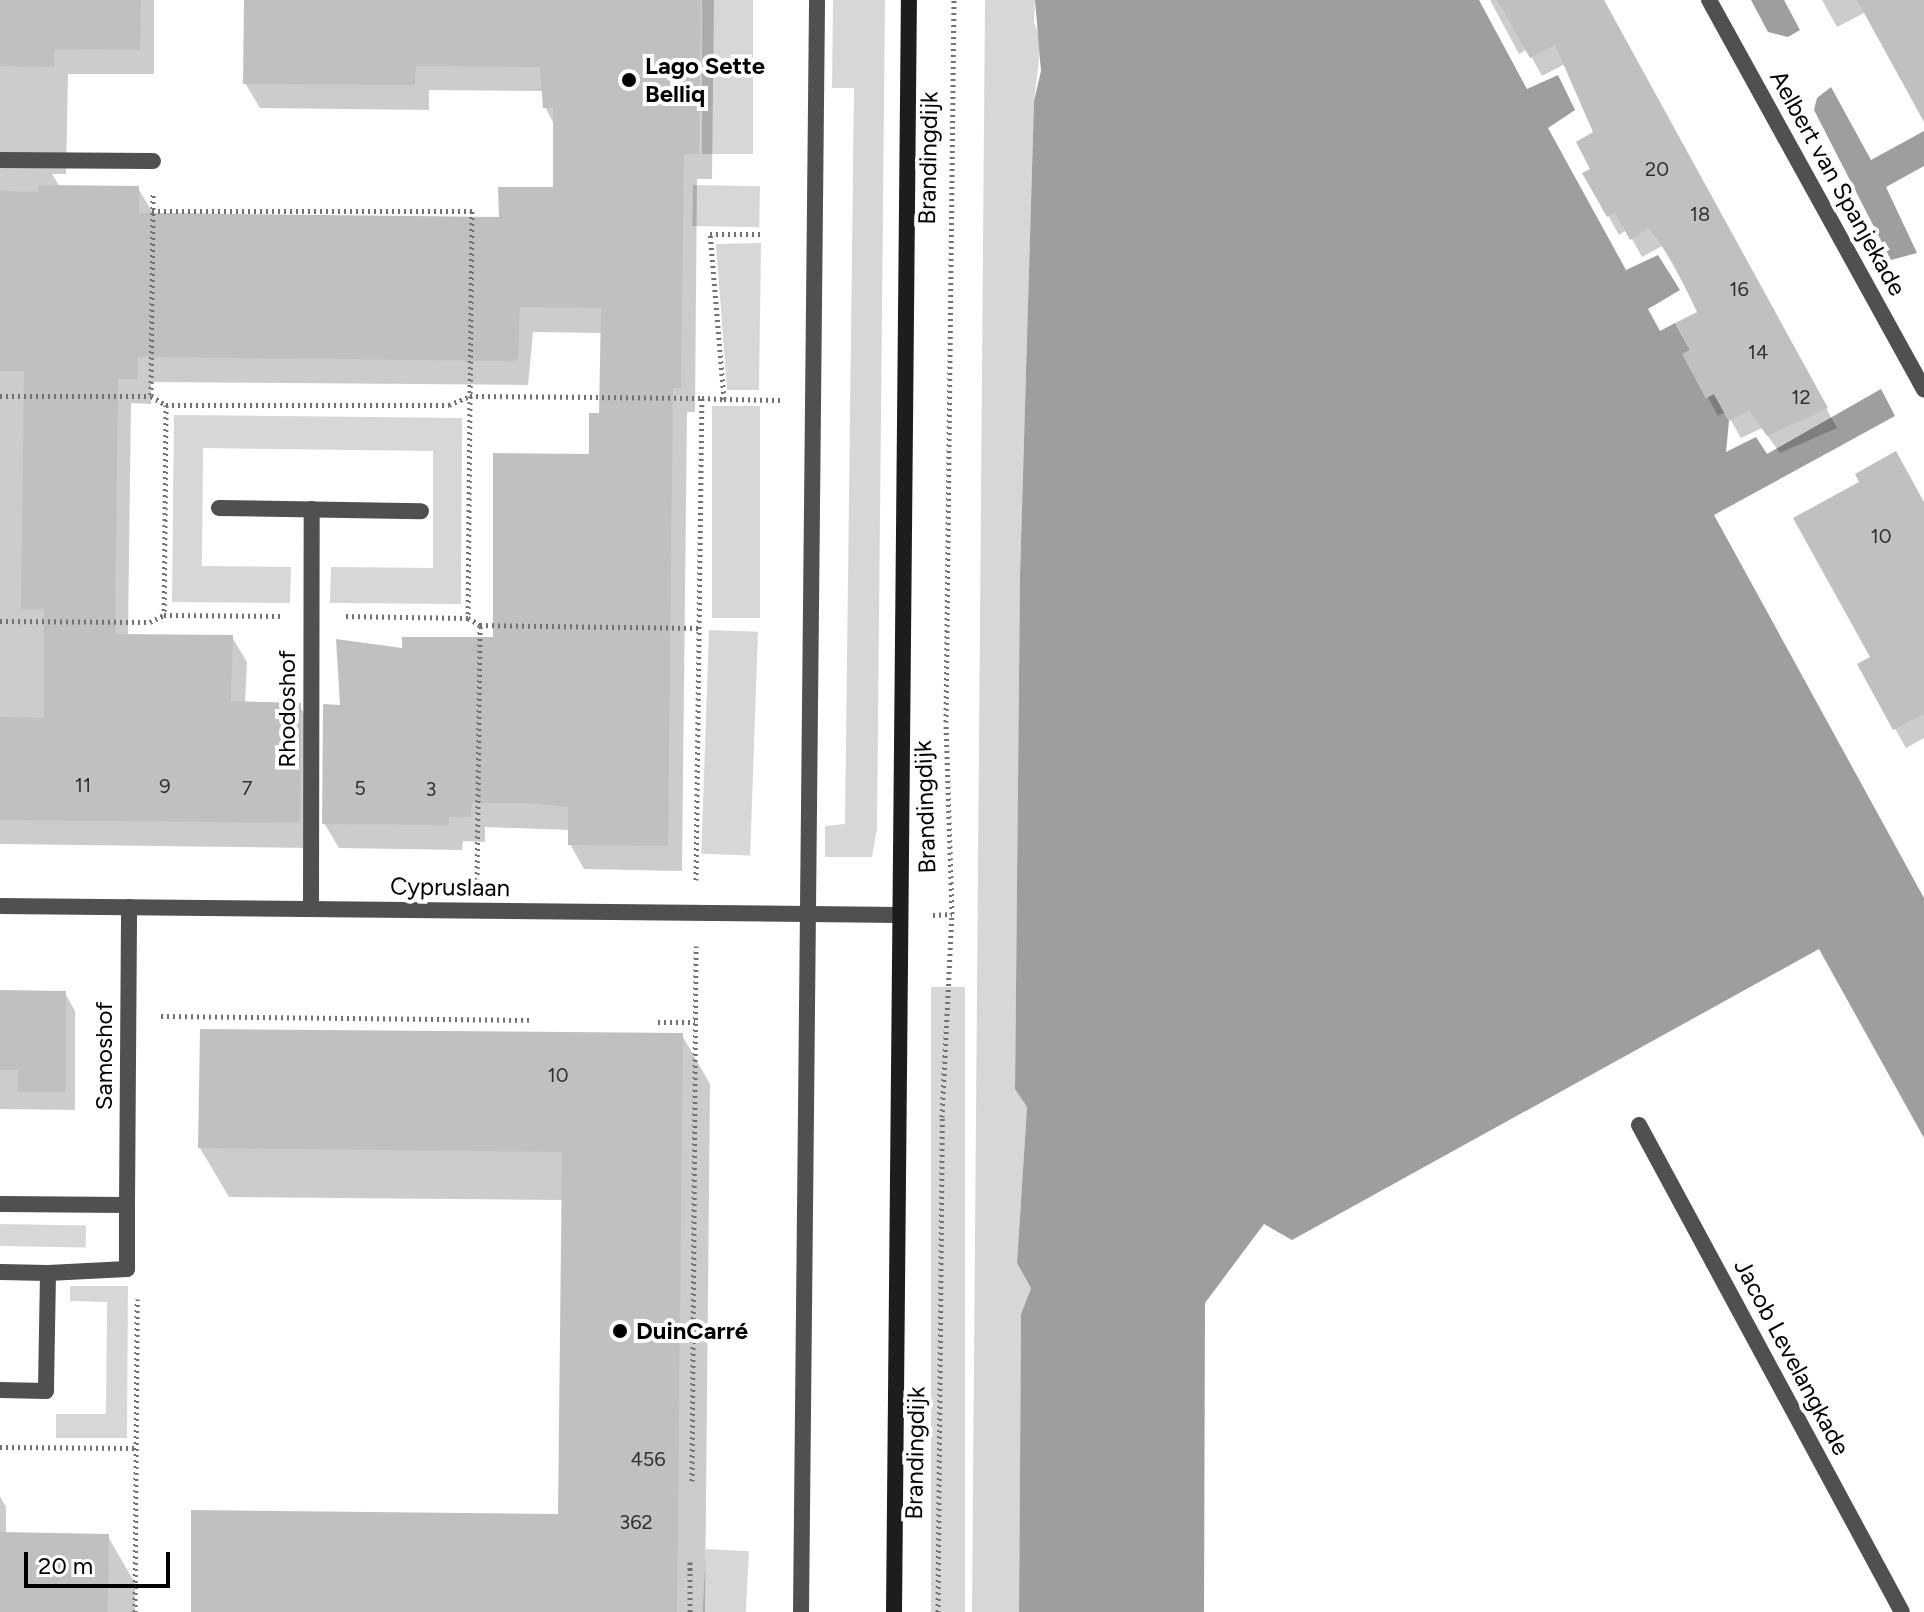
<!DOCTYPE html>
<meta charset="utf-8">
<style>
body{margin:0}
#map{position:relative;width:1924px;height:1612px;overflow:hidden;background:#fff;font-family:Figtree,sans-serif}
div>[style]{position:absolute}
.green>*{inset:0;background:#d7d7d7;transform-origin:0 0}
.water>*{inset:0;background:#9e9e9e}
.shadow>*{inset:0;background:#0003}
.building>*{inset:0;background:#c0c0c0;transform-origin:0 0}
.path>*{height:5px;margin-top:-2.5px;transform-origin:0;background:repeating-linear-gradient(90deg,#727272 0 2px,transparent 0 6px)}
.street>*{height:16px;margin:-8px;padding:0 8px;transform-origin:8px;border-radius:8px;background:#505050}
.secondary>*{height:16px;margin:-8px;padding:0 8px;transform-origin:8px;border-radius:8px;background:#1d1d1d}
.dots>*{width:22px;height:22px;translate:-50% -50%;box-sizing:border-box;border:4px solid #fff;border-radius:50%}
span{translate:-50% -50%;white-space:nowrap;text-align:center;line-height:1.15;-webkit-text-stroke:8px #fff;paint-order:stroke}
.number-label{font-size:20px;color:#303030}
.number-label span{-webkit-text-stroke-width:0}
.poi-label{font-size:24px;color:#000;font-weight:700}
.left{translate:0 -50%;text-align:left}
.street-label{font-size:24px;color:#000}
.scale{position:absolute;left:24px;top:1552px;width:146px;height:36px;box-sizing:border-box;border:4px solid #000;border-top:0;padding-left:10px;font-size:24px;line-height:28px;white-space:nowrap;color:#000;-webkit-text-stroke:6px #fff;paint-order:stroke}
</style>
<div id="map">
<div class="green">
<div style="left:702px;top:0;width:51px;height:154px"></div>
<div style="clip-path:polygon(833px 0,885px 0,877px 828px,872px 857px,825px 857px,825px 826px,845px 824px,854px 88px,832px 88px)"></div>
<div style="clip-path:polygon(985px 0,1035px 0,1034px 22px,1041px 43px,1034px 101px,1020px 575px,1015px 1088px,1027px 1107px,1017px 1263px,1031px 1288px,1021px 1314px,1019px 1612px,972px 1612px)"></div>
<div style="left:693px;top:185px;width:67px;height:41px;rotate:1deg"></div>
<div style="clip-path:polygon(761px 243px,759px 390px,727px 390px,716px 244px)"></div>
<div style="left:712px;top:406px;width:48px;height:212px"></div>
<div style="clip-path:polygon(174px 415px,462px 418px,461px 604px,330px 603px,331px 567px,433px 568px,433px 451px,203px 448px,202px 566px,291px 567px,290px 603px,172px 602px)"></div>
<div style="left:709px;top:630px;width:49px;height:224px;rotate:2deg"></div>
<div style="left:965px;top:987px;width:625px;height:34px;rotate:90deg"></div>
<div style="left:0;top:1224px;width:86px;height:22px;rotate:1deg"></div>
<div style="clip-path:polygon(70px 1286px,128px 1286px,127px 1438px,56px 1438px,56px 1414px,106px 1414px,107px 1302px,70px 1301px)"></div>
<div style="left:706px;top:1549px;width:43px;height:63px;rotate:3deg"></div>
</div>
<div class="water">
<div style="clip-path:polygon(1035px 0,1479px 0,1527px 89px,1558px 75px,1575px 110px,1548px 128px,1626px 270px,1658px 255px,1680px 290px,1648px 309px,1660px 331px,1675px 323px,1690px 350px,1683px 355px,1706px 398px,1714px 394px,1729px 421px,1726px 452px,1756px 437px,1767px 454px,1881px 389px,1895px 416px,1714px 515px,1924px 898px,1924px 1138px,1819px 949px,1292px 1240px,1264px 1224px,1205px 1303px,1204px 1612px,1019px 1612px,1021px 1314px,1031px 1288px,1017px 1263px,1027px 1107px,1015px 1089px,1020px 575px,1034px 101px,1041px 71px)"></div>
<div style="clip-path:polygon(1751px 0,1784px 0,1800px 30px,1788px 37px,1768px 32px)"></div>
<div style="clip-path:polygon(1831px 87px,1871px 160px,1924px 131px,1924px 166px,1886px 187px,1917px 253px,1891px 260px,1814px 110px,1817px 98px)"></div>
</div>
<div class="shadow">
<div style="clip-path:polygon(0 0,154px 0,154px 74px,68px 74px,66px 174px,52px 174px,60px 187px,138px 188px,153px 213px,501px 219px,555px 189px,555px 126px,545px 107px,543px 91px,429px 90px,429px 110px,260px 108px,245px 83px,246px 0,714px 0,712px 179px,697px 179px,695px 412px,687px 412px,682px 871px,584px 869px,570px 844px,570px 830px,485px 827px,485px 842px,463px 841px,462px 850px,339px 848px,324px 823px,342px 707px,404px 650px,495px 639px,591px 456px,601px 415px,603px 333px,533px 332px,528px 385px,151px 382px,151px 404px,131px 403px,128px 636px,232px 637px,247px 662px,245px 704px,299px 705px,314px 730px,314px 848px,0 844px)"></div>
<div style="clip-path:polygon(1490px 0,1602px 0,1837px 428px,1780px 453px,1762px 428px,1741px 438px,1726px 412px,1718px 416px,1685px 355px,1693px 350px,1700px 313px,1662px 246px,1642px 257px,1627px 230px,1619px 235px,1585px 174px,1593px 170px,1596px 133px,1565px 64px,1542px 76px,1527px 49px,1519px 54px)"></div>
<div style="clip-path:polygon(1822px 0,1924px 0,1924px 117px,1866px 12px,1837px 27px)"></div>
<div style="clip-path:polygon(1924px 510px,1924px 738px,1906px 748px,1859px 665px,1873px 658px)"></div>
<div style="clip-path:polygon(0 992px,65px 993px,75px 1011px,75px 1110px,0 1109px)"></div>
<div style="clip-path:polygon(682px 1035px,710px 1084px,705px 1612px,193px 1612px,560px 1516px,563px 1200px,229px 1197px,200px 1148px)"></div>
<div style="clip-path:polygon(0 1496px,6px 1507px,6px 1534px,107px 1535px,135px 1583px,135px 1612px,0 1612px)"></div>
</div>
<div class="building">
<div style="clip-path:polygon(0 0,141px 0,140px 50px,54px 49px,54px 67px,0 66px)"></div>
<div style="clip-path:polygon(244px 0,701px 0,699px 154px,684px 154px,681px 388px,673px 388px,668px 846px,568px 845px,568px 807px,527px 803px,472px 803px,471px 817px,449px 817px,449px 825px,322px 824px,323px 704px,340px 705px,336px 639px,402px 648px,402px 637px,493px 637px,493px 453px,589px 454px,589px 413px,599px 413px,601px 308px,520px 307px,518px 359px,513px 361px,138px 357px,138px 379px,118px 379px,115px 634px,233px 635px,231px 701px,301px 703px,300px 823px,0 820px,0 717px,44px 718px,44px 609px,21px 609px,24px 371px,0 371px,0 191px,38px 192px,38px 185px,139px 186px,139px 213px,499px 217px,498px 187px,553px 187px,553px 108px,543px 108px,540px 67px,416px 66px,415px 85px,243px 84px)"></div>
<div style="clip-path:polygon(1497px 0,1604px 0,1828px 408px,1767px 436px,1749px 410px,1729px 421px,1714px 394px,1706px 398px,1682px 354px,1690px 350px,1675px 323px,1697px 312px,1673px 262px,1649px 228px,1630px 240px,1615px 212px,1607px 217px,1582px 173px,1590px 169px,1576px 142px,1593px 132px,1555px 45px,1530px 58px)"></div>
<div style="clip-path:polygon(1857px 0,1924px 0,1924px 122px)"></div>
<div style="clip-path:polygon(1896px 451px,1924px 502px,1924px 714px,1893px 730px,1857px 664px,1870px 657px,1793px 518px,1859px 482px,1855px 474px)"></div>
<div style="clip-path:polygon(0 990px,66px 991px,66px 1092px,18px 1092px,18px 1070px,0 1070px)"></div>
<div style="clip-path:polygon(200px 1029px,683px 1033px,677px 1612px,191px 1612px,191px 1510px,558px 1514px,562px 1152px,198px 1148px)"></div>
<div style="left:0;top:1532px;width:109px;height:80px;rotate:1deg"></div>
</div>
<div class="path">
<div style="left:152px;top:211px;width:320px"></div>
<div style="left:472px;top:211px;width:185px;rotate:90.6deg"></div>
<div style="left:470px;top:396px;width:232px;rotate:0.5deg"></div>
<div style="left:151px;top:395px;width:202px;rotate:-89.4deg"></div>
<div style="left:0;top:396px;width:151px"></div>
<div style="left:151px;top:396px;width:17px;rotate:31deg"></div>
<div style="left:166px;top:405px;width:283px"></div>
<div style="left:449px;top:405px;width:23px;rotate:-23deg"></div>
<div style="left:470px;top:396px;width:222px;rotate:90.5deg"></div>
<div style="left:468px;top:618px;width:125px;rotate:-179.1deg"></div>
<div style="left:724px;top:399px;width:58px;rotate:1deg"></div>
<div style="left:166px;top:405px;width:210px;rotate:90.5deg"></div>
<div style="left:164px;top:615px;width:117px;rotate:0.5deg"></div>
<div style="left:468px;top:618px;width:14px;rotate:30deg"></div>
<div style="left:480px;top:625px;width:220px;rotate:0.8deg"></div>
<div style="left:0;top:621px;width:150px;rotate:0.4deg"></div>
<div style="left:150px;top:622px;width:16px;rotate:-27deg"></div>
<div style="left:477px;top:880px;width:255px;rotate:-89.3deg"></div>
<div style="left:696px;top:880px;width:482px;rotate:-89.3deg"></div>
<div style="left:702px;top:398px;width:22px;rotate:3deg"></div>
<div style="left:724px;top:399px;width:166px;rotate:-94.8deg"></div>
<div style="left:710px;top:234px;width:54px"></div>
<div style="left:933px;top:915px;width:19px;rotate:-3deg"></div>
<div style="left:161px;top:1016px;width:369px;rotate:0.6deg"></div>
<div style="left:658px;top:1022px;width:37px"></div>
<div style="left:0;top:1447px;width:136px;rotate:0.4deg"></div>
<div style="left:692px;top:1481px;width:535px;rotate:-89.57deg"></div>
<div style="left:135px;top:1612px;width:313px;rotate:-89.6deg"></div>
<div style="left:690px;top:1612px;width:50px;rotate:-90deg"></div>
<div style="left:938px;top:1612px;width:495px;rotate:-89.5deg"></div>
<div style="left:942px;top:1117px;width:203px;rotate:-87.2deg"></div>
<div style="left:952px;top:914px;width:192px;rotate:-91.8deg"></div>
<div style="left:946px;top:722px;width:722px;rotate:-89.37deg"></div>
</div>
<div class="street">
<div style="left:1709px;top:0;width:445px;rotate:61.1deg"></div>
<div style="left:0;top:160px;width:153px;rotate:0.4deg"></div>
<div style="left:219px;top:508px;width:202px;rotate:0.9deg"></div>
<div style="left:0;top:906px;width:900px;rotate:0.57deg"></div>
<div style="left:311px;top:909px;width:400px;rotate:-89.9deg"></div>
<div style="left:1639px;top:1125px;width:553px;rotate:61.63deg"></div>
<div style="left:0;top:1204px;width:127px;rotate:0.5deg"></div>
<div style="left:127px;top:1205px;width:298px;rotate:-89.6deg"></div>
<div style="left:0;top:1272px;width:48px;rotate:1.2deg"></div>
<div style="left:48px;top:1273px;width:118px;rotate:91deg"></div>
<div style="left:46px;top:1391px;width:46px;rotate:-178.8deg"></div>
<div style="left:48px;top:1273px;width:79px;rotate:-2.9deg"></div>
<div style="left:127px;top:1269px;width:64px;rotate:-90deg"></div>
<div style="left:801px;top:1612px;width:1612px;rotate:-89.43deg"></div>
</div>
<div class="secondary">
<div style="left:894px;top:1612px;width:1612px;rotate:-89.47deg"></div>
</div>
<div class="dots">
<div style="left:629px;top:80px;background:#000"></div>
<div style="left:620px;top:1331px;background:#000"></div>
</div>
<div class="number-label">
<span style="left:1657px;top:169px">20</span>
<span style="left:1700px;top:214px">18</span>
<span style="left:1739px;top:289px">16</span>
<span style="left:1758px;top:352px">14</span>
<span style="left:1801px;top:397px">12</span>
<span style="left:1881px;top:536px">10</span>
<span style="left:83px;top:785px">11</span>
<span style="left:165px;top:786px">9</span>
<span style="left:247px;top:788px">7</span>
<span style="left:360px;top:788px">5</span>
<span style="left:431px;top:789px">3</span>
<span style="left:558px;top:1075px">10</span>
<span style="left:648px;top:1459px">456</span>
<span style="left:636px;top:1522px">362</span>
</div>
<div class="poi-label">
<span class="left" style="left:645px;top:80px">Lago Sette<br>Belliq</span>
<span class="left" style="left:636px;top:1331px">DuinCarré</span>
</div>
<div class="street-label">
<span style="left:928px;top:158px;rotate:-89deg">Brandingdijk</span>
<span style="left:1838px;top:183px;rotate:61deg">Aelbert van Spanjekade</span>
<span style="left:287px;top:709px;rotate:-90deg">Rhodoshof</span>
<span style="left:925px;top:807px;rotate:-92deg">Brandingdijk</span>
<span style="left:450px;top:887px;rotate:1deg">Cypruslaan</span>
<span style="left:104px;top:1056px;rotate:-90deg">Samoshof</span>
<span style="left:1792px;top:1357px;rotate:62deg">Jacob Levelangkade</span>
<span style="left:915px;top:1453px;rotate:-89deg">Brandingdijk</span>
</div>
<div class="scale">20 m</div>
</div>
